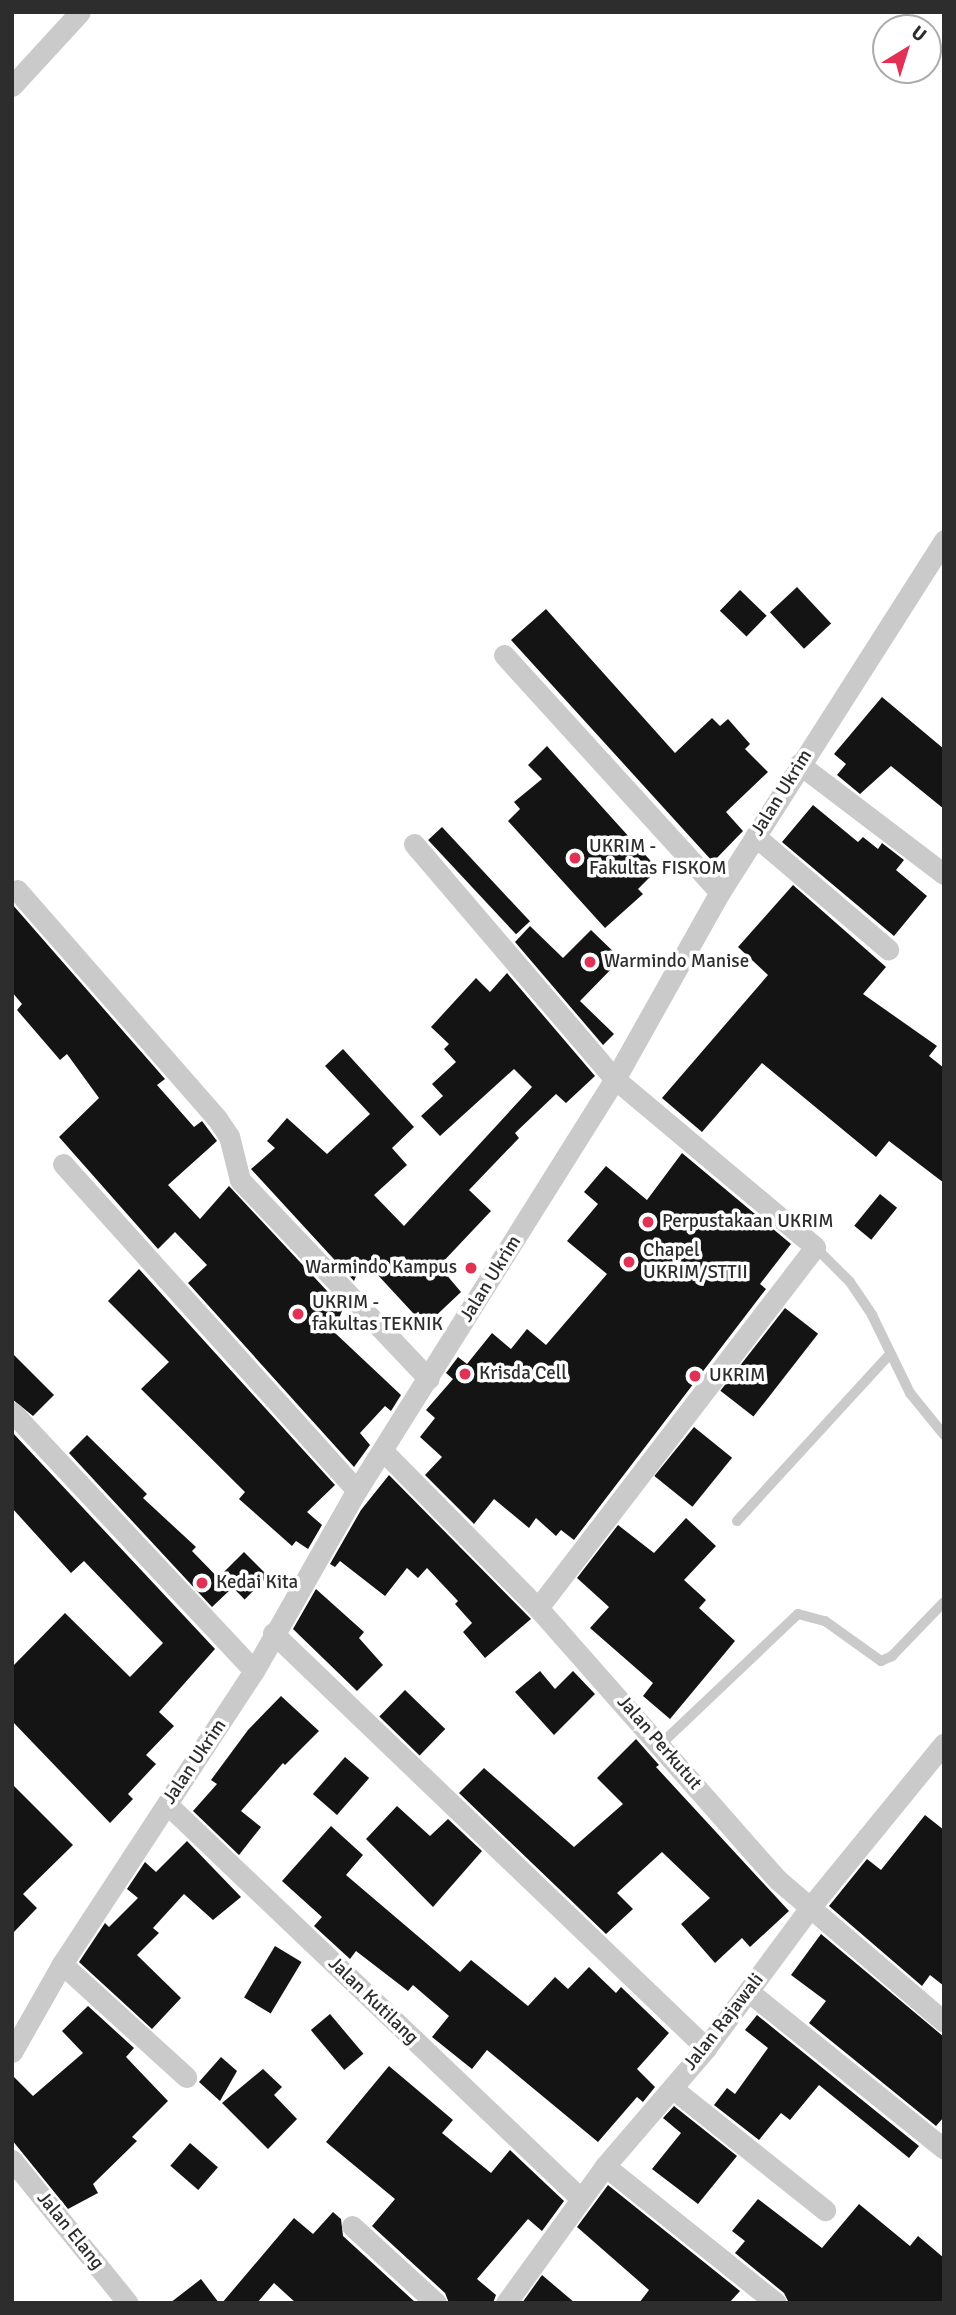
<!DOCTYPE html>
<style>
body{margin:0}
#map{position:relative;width:956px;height:2315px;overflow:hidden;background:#fff;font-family:Signika,sans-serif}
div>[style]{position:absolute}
.building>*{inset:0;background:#141414;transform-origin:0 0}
.service>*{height:10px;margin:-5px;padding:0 5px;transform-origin:5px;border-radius:5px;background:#cacaca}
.minor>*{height:21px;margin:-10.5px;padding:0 10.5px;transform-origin:10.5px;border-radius:10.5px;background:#cacaca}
.dots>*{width:19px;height:19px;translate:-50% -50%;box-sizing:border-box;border:4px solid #fff;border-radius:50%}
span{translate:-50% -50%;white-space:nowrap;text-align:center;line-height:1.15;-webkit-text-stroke:7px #fff;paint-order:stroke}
.street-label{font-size:19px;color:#2d2d2d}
.poi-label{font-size:19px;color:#2d2d2d}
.left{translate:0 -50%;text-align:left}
.right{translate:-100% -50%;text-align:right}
.frame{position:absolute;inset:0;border:14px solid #2d2d2d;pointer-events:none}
.north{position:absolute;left:872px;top:14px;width:70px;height:70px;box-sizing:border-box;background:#fff;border:2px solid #ababab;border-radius:50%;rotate:38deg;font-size:19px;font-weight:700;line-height:28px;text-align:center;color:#2d2d2d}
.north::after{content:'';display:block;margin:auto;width:24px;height:32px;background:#e13155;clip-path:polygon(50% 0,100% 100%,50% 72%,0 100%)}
</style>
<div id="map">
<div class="building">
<div style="left:797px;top:587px;width:50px;height:37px;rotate:47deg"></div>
<div style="left:740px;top:590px;width:37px;height:29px;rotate:44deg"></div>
<div style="clip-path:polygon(546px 609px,675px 753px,712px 718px,720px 726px,728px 719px,750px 744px,745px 749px,768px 772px,726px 812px,743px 831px,713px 862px,511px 640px)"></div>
<div style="clip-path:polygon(882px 697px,944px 749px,944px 809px,891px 766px,860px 794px,837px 775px,846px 764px,834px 754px)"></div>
<div style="clip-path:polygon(547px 746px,658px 869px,638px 889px,643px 894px,605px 928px,508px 821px,520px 809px,514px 802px,542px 779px,528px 765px)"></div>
<div style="clip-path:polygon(813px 805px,858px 842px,863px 837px,878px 849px,882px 843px,904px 860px,896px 870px,927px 896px,894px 936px,782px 842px)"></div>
<div style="left:442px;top:827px;width:129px;height:19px;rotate:47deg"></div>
<div style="clip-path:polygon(793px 885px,886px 967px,863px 994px,937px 1046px,929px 1056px,944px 1068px,944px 1183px,889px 1141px,876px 1157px,762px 1063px,702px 1132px,662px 1098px,768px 975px,738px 947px)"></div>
<div style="clip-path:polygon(12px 904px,165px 1079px,157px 1085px,194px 1127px,202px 1121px,217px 1141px,168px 1185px,200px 1219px,229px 1186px,343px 1308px,334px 1332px,401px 1395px,391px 1411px,385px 1406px,360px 1433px,370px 1445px,354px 1467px,188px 1283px,207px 1265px,175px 1232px,158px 1249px,59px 1137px,99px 1098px,67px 1054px,60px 1060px,17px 1010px,22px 1004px,12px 992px)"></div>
<div style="clip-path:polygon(530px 926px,563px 958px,591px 930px,621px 959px,580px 1001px,614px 1034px,603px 1045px,515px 942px)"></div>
<div style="clip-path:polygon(507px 973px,595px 1076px,566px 1103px,556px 1094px,515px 1133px,519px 1138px,469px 1190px,491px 1211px,439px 1266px,461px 1292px,425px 1326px,363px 1259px,354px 1281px,251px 1169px,275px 1148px,267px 1141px,287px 1118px,327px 1154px,370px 1114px,325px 1066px,343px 1049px,414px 1127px,392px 1148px,407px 1165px,374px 1195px,404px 1226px,532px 1087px,514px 1069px,440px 1136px,421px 1116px,443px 1096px,432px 1084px,456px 1062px,444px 1049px,449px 1044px,431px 1027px,476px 978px,490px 992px)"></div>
<div style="clip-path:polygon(682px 1153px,791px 1244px,760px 1284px,766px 1289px,574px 1540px,561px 1530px,556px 1536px,536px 1518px,529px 1528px,494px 1499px,474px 1524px,425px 1475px,442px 1457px,420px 1437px,435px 1418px,426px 1410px,453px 1379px,446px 1373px,458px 1357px,467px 1364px,492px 1333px,511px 1349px,527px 1329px,546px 1345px,607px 1274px,567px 1241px,598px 1204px,584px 1192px,606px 1166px,647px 1200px)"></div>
<div style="left:880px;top:1194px;width:22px;height:41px;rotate:39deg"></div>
<div style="clip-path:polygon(139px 1269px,335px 1485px,307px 1512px,322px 1525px,308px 1549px,296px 1541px,292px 1546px,239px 1499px,245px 1492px,141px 1389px,169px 1362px,108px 1301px)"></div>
<div style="left:785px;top:1308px;width:42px;height:105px;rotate:38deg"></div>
<div style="clip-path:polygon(12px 1353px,54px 1395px,33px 1416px,12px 1399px)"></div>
<div style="left:694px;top:1427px;width:49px;height:63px;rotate:39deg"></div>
<div style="clip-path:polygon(12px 1432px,215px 1649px,159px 1712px,174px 1726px,146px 1755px,156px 1764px,128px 1794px,133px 1799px,110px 1823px,12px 1721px,12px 1667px,65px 1613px,130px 1677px,163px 1643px,84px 1561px,71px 1573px,12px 1508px)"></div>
<div style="clip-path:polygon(87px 1435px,147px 1494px,143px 1498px,196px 1547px,192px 1551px,230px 1590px,212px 1607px,69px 1453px)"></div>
<div style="clip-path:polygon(389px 1475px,531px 1619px,485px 1658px,463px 1632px,472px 1623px,455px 1604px,458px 1601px,427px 1568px,418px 1578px,407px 1568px,385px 1596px,340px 1561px,335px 1567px,330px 1564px,361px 1510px)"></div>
<div style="clip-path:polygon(686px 1518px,716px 1546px,684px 1580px,706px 1600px,699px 1608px,735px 1641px,670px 1719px,643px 1696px,653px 1683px,590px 1628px,609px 1607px,577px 1578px,618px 1525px,654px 1553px)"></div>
<div style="left:244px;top:1552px;width:34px;height:33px;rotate:45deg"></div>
<div style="clip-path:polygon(316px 1589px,364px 1632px,359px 1638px,383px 1665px,357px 1691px,293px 1629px)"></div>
<div style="clip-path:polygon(540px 1671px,555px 1689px,573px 1671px,595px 1694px,554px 1735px,515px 1692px)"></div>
<div style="left:405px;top:1690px;width:56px;height:37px;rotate:44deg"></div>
<div style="clip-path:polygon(281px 1696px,319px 1731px,285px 1765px,283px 1763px,241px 1811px,261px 1827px,239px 1855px,193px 1811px,217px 1784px,211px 1780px,248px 1730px)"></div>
<div style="clip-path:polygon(636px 1739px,659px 1765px,656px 1767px,789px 1911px,750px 1947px,742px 1938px,715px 1963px,681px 1924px,710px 1898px,662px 1852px,617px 1893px,633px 1909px,606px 1934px,459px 1793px,484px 1768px,574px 1847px,623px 1804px,597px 1778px)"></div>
<div style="left:345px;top:1757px;width:32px;height:49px;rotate:41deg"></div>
<div style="clip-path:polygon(12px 1784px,73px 1845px,23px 1894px,37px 1908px,12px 1934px)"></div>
<div style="clip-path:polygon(397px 1806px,430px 1836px,448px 1819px,482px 1851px,433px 1907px,366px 1839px)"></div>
<div style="clip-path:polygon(925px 1815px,944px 1830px,944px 1986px,930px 1975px,922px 1986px,829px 1906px,867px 1859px,881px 1870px)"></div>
<div style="clip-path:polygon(331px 1826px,363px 1855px,346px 1875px,460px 1972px,471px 1960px,528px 2006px,555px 1977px,568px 1989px,589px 1967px,616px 1993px,621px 1987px,669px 2033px,637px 2069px,655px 2087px,643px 2102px,637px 2097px,598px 2142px,487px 2050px,472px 2069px,432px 2037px,449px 2016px,413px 1985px,408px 1991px,356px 1951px,350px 1959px,314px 1926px,322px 1917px,282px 1881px)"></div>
<div style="clip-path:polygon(187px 1841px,241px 1897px,213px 1920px,184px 1894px,153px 1928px,159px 1933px,137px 1955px,181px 1998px,152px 2029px,79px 1962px,105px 1923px,109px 1927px,138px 1898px,127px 1889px,145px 1862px,156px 1872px)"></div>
<div style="clip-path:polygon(821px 1934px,944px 2037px,944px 2117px,936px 2126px,809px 2023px,826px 2001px,791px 1975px)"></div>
<div style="left:275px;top:1946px;width:31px;height:60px;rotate:31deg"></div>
<div style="clip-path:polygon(88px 2006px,134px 2048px,126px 2057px,168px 2101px,132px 2137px,137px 2141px,93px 2184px,98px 2193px,68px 2209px,12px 2140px,12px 2075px,33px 2096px,83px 2053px,62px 2031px)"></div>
<div style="left:330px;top:2014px;width:52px;height:25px;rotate:50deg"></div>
<div style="clip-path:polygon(757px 2015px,919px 2146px,909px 2158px,819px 2085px,790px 2120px,781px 2113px,759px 2140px,714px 2105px,727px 2088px,735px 2094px,768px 2048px,745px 2030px)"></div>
<div style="clip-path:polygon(221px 2057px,237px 2071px,220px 2101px,199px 2082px)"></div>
<div style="clip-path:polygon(389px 2066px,453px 2120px,442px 2133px,491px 2173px,510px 2150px,564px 2201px,542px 2231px,528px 2219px,477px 2279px,496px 2295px,493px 2303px,449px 2303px,445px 2293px,372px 2226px,395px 2199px,326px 2142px)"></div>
<div style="clip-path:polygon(263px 2069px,282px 2087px,274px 2095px,297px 2119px,268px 2149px,222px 2103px)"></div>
<div style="clip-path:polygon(674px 2106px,737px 2156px,698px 2204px,652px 2169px,681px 2133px,663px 2118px)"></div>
<div style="left:190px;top:2143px;width:37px;height:30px;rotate:41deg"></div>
<div style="clip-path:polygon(608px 2185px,740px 2291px,729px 2303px,639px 2303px,649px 2290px,577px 2227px)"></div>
<div style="clip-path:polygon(758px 2199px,822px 2248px,859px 2204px,910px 2246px,918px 2236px,944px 2258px,944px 2303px,789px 2303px,784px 2293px,735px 2253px,745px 2241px,732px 2231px)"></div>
<div style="clip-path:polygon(333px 2212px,341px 2219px,343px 2236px,416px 2303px,296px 2303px,274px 2283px,257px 2303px,222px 2303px,294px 2218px,313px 2234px)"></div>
<div style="clip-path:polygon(542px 2275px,575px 2303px,522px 2303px)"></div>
<div style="clip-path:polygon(201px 2279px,219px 2303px,170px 2303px)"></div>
</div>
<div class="service">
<div style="left:815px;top:1247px;width:49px;rotate:45deg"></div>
<div style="left:850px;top:1282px;width:40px;rotate:56deg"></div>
<div style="left:872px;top:1315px;width:87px;rotate:64deg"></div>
<div style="left:910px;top:1393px;width:54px;rotate:51deg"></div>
<div style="left:737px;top:1521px;width:226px;rotate:-47.5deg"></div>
<div style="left:661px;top:1744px;width:189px;rotate:-43.5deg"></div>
<div style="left:798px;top:1614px;width:28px;rotate:15deg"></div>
<div style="left:825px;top:1621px;width:69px;rotate:35.5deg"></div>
<div style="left:881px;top:1661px;width:12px;rotate:-24deg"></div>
<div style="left:892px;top:1656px;width:75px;rotate:-46.1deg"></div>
</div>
<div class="minor">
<div style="left:12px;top:86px;width:100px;rotate:-47.4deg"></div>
<div style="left:504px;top:655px;width:321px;rotate:47.7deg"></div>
<div style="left:799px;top:764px;width:182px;rotate:37.2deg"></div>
<div style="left:755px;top:836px;width:175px;rotate:40.4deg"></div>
<div style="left:414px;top:844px;width:309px;rotate:49.5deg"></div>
<div style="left:615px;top:1079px;width:261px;rotate:40deg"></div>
<div style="left:815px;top:1247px;width:455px;rotate:127.5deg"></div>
<div style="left:17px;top:890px;width:302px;rotate:48.8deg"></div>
<div style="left:216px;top:1117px;width:23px;rotate:56deg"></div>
<div style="left:229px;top:1136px;width:45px;rotate:76deg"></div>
<div style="left:240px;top:1180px;width:274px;rotate:46.5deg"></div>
<div style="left:63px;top:1164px;width:439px;rotate:48deg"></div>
<div style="left:12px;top:1412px;width:354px;rotate:46.9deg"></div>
<div style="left:384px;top:1452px;width:219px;rotate:45.4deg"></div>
<div style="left:538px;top:1608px;width:363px;rotate:48.6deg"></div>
<div style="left:778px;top:1880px;width:218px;rotate:40.5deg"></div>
<div style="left:273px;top:1633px;width:600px;rotate:43.78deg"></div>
<div style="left:167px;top:1804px;width:571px;rotate:43.65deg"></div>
<div style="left:62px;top:1964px;width:168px;rotate:42.3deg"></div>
<div style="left:749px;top:1992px;width:250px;rotate:38.8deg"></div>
<div style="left:12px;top:2052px;width:101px;rotate:-60.4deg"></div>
<div style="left:62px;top:1964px;width:350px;rotate:-56.8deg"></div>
<div style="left:254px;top:1671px;width:208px;rotate:-60.4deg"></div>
<div style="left:357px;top:1490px;width:485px;rotate:-57.9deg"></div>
<div style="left:615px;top:1079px;width:214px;rotate:-60.7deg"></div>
<div style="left:720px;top:892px;width:417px;rotate:-57.5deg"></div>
<div style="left:672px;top:2088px;width:196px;rotate:38.6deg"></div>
<div style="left:12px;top:2160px;width:184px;rotate:51deg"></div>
<div style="left:605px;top:2166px;width:219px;rotate:38.7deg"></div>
<div style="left:352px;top:2226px;width:114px;rotate:42.5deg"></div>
<div style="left:506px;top:2303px;width:169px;rotate:-54.1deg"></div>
<div style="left:605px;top:2166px;width:155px;rotate:-49.4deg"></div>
<div style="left:706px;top:2048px;width:172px;rotate:-53.5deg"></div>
<div style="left:808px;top:1910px;width:215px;rotate:-50.8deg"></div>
</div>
<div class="dots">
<div style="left:575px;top:858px;background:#e13155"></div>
<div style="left:590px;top:962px;background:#e13155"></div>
<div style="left:648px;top:1222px;background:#e13155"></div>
<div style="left:629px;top:1262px;background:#e13155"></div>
<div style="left:471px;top:1268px;background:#e13155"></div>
<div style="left:298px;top:1314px;background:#e13155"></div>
<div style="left:465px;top:1374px;background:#e13155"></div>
<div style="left:695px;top:1376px;background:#e13155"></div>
<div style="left:202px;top:1583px;background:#e13155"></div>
</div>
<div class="street-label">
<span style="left:782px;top:793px;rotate:-58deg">Jalan Ukrim</span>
<span style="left:491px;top:1279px;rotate:-58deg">Jalan Ukrim</span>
<span style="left:659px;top:1743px;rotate:49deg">Jalan Perkutut</span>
<span style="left:195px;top:1762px;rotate:-56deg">Jalan Ukrim</span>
<span style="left:373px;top:2001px;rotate:44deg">Jalan Kutilang</span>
<span style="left:724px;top:2022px;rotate:-52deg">Jalan Rajawali</span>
<span style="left:70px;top:2231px;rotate:51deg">Jalan Elang</span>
</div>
<div class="poi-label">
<span class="left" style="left:589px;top:858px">UKRIM -<br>Fakultas FISKOM</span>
<span class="left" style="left:604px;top:962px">Warmindo Manise</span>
<span class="left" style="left:662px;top:1222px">Perpustakaan UKRIM</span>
<span class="left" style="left:643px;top:1262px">Chapel<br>UKRIM/STTII</span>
<span class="right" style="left:457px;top:1268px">Warmindo Kampus</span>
<span class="left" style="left:312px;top:1314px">UKRIM -<br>fakultas TEKNIK</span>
<span class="left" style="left:479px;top:1374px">Krisda Cell</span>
<span class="left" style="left:709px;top:1376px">UKRIM</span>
<span class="left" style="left:216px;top:1583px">Kedai Kita</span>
</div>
<div class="frame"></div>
<div class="north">U</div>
</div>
